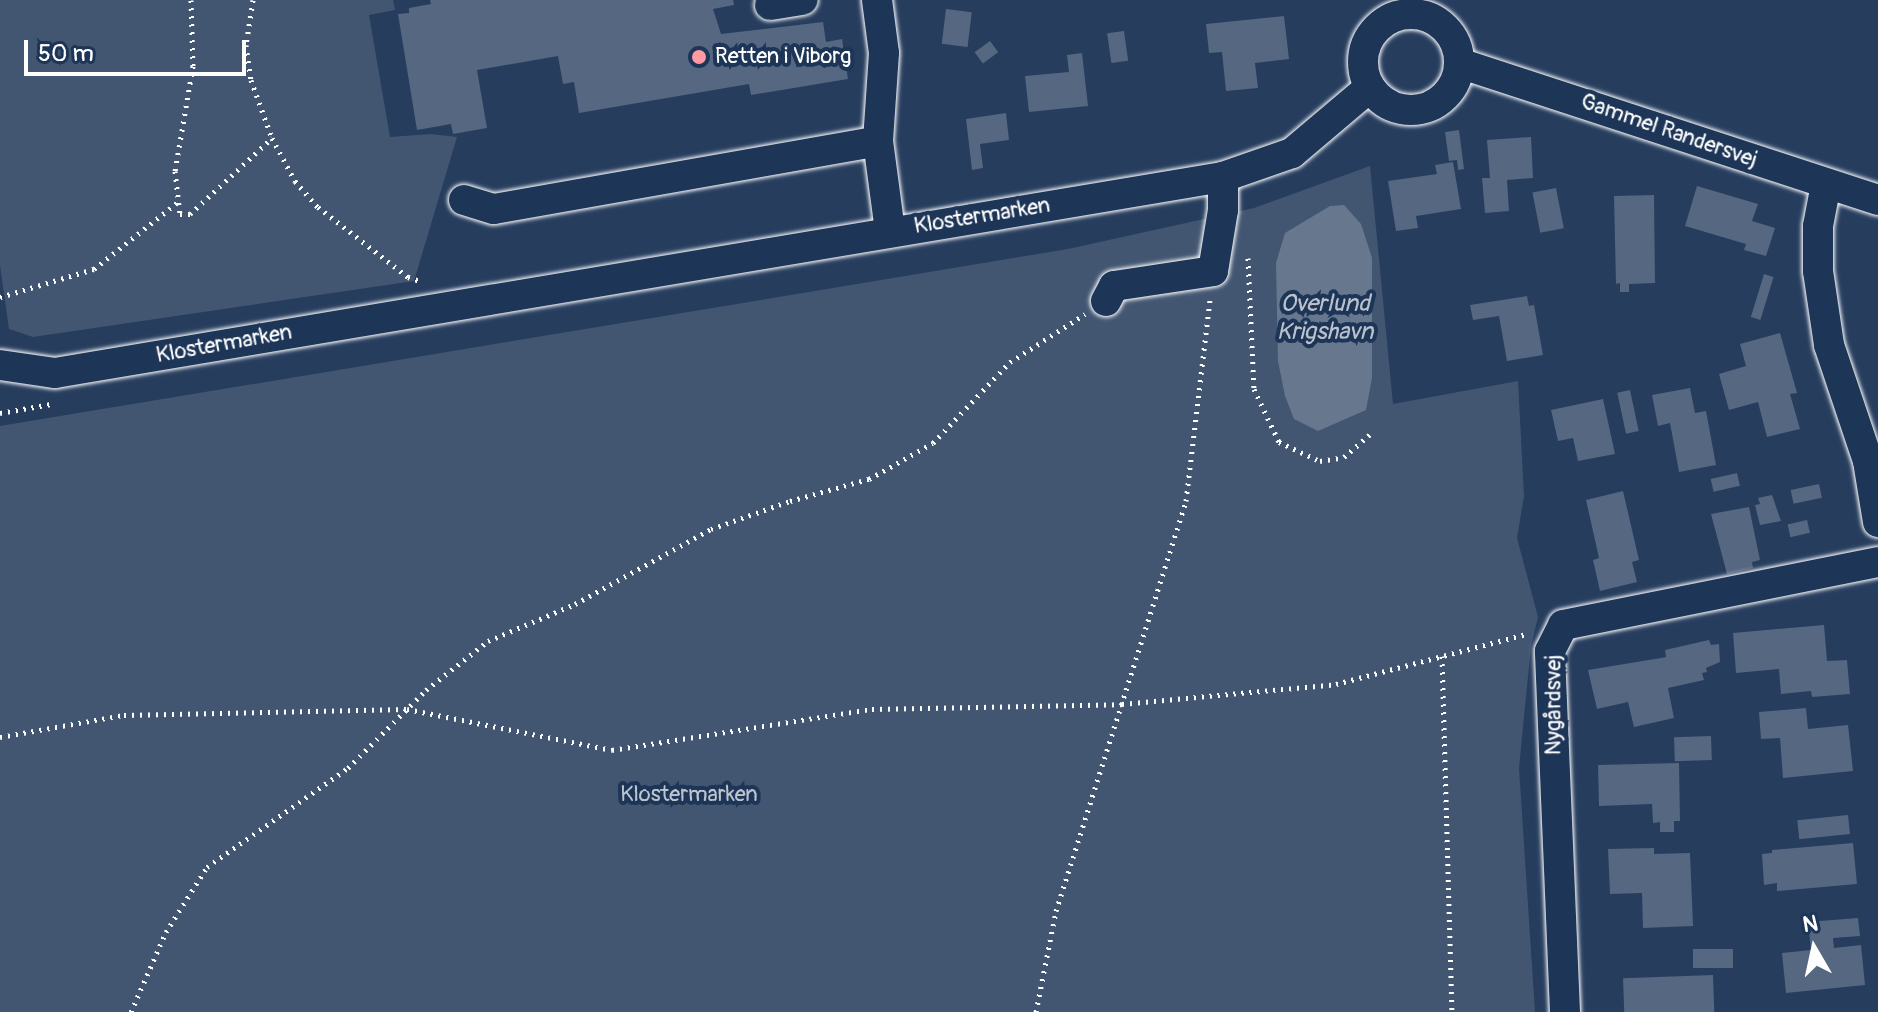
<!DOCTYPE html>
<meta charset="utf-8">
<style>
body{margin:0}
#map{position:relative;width:1878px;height:1012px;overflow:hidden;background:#263d5e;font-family:Pangolin,sans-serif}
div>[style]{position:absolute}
.green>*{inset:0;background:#425672}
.water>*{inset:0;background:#67788e}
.building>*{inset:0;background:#556781;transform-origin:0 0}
.path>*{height:5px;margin-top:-2.5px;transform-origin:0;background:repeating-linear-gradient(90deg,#fff 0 2px,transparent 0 8px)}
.roads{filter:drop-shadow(0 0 2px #fff) drop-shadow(0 0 2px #fff)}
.minor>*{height:30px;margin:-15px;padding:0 15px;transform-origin:15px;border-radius:15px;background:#1d3557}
.minor>.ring{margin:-15px;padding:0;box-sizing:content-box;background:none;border:30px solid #1d3557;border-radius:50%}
.dots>*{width:22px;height:22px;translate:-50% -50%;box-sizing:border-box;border:4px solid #1d3557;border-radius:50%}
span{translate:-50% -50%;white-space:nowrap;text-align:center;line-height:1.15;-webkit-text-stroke:8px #1d3557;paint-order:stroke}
.poi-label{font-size:22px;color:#fff}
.left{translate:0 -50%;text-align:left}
.street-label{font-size:22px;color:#fff}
.park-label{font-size:22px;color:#bdc4ce}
.water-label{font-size:24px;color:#bbc2cc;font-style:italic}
.north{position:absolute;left:1774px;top:908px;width:80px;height:80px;-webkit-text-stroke:6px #1d3557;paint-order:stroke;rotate:351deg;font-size:22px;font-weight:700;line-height:32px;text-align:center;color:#fff}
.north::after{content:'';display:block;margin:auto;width:28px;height:36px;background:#fff;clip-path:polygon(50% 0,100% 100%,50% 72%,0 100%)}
.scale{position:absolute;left:24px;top:40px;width:222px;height:36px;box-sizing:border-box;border:4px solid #fff;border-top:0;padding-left:10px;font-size:24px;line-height:28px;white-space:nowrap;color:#fff;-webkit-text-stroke:6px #1d3557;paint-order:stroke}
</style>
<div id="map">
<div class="green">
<div style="clip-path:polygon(0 0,393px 0,395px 10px,369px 15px,390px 137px,431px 134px,457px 137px,414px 281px,33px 337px,9px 329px,0 265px)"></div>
<div style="clip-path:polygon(1370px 166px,1393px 404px,1518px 381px,1524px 496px,1517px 538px,1538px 617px,1531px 646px,1519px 768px,1535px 1012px,0 1012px,0 426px,1068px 249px,1254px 208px)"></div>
</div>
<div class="water">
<div style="clip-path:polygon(1344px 205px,1361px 224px,1372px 258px,1372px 378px,1366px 410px,1318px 431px,1294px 419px,1285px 396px,1278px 361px,1276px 263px,1285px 233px,1330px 206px)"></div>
</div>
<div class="building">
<div style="clip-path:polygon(430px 0,733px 0,734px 5px,713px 9px,721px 34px,823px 22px,826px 42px,842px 39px,848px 79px,751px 95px,749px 84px,579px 113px,574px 82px,563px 84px,558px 56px,477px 70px,487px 128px,453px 134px,451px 124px,417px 130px,398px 14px,409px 13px,409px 8px,431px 4px)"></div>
<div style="left:946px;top:9px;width:26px;height:35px;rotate:7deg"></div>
<div style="clip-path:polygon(1284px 16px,1289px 59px,1255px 63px,1258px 88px,1226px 91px,1222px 52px,1209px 53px,1206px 24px)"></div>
<div style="left:1124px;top:31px;width:30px;height:17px;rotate:82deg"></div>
<div style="left:990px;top:41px;width:14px;height:19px;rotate:54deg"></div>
<div style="clip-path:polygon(1082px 53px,1088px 106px,1029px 112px,1025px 76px,1069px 72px,1067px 55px)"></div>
<div style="clip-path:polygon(1006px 113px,1009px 140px,980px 144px,983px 168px,972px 170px,966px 119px)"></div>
<div style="clip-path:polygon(1459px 130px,1464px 169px,1458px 170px,1457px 160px,1449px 161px,1445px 132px)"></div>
<div style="clip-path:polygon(1531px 137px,1533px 178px,1507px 180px,1509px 211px,1485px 213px,1482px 178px,1490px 178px,1487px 140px)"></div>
<div style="clip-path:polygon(1453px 162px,1461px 209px,1416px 216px,1418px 228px,1396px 231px,1388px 181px,1437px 174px,1435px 165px)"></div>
<div style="clip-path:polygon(1697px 186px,1758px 204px,1752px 221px,1775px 228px,1766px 256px,1744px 250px,1746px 244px,1685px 226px)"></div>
<div style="left:1556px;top:188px;width:41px;height:24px;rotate:79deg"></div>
<div style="clip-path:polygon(1654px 195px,1655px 283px,1629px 284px,1629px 292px,1620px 292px,1620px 283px,1616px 284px,1614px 196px)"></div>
<div style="left:1764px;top:274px;width:10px;height:45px;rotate:17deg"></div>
<div style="clip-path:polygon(1527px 296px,1529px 306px,1534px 305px,1543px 355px,1507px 361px,1499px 316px,1473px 320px,1470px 305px)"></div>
<div style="clip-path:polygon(1780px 333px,1797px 393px,1790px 394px,1800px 429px,1767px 437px,1758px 402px,1729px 410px,1719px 374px,1746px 366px,1740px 344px)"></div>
<div style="clip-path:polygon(1690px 388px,1695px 413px,1706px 411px,1716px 465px,1679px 472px,1670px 423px,1658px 426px,1652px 395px)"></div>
<div style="left:1630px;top:390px;width:42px;height:13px;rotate:78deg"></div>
<div style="clip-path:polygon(1603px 399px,1615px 454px,1578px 461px,1573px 438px,1558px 441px,1551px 410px)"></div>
<div style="left:1737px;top:473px;width:13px;height:27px;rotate:77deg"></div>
<div style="left:1819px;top:484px;width:14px;height:29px;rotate:78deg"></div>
<div style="clip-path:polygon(1623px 491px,1639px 560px,1632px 562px,1637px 582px,1600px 591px,1593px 560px,1599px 558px,1586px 500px)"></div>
<div style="clip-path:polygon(1772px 495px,1781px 521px,1760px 525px,1755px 505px,1760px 504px,1758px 498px)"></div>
<div style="clip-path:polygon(1749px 507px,1760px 560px,1752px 562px,1753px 568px,1727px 574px,1711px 514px)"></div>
<div style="left:1807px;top:520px;width:13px;height:20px;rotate:77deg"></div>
<div style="clip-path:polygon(1824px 625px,1827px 661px,1847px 660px,1850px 694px,1812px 697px,1811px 691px,1781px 694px,1779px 669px,1736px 673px,1733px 633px)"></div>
<div style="clip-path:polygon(1709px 640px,1711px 645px,1719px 644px,1720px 662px,1706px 668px,1707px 672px,1702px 673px,1704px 680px,1668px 688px,1674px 718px,1634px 727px,1628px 702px,1597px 709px,1588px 670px,1661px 658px,1666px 657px,1665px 650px)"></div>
<div style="clip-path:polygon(1806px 708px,1808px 729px,1848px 725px,1853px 771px,1783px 778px,1780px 738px,1761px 739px,1759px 712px)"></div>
<div style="left:1711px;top:736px;width:24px;height:37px;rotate:88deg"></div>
<div style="clip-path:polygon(1679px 763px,1680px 821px,1674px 821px,1674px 832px,1660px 832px,1660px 822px,1653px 823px,1652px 804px,1599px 806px,1598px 765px)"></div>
<div style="left:1848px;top:815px;width:19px;height:51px;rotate:84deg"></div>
<div style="clip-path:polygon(1853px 843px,1857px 884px,1777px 891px,1777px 883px,1764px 885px,1762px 854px,1772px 853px,1772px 850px)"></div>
<div style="clip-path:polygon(1654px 848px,1654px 854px,1690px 853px,1693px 926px,1643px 928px,1642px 893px,1610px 894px,1608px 849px)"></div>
<div style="clip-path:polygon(1858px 918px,1860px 936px,1833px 938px,1834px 948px,1861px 945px,1865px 985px,1786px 993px,1782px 953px,1811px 950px,1808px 922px)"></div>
<div style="left:1733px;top:949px;width:19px;height:40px;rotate:90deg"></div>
<div style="left:1713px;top:975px;width:37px;height:90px;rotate:88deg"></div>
</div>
<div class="path">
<div style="left:191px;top:0;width:66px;rotate:88.3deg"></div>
<div style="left:193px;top:66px;width:107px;rotate:99.7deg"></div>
<div style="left:175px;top:171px;width:43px;rotate:83.4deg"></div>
<div style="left:180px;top:214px;width:10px"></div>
<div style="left:190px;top:214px;width:112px;rotate:-42.8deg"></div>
<div style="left:253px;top:0;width:46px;rotate:98.8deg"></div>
<div style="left:246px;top:45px;width:35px;rotate:82deg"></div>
<div style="left:251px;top:80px;width:62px;rotate:70.1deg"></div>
<div style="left:272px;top:138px;width:49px;rotate:61.9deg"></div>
<div style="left:295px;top:181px;width:35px;rotate:49deg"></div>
<div style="left:318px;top:207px;width:114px;rotate:37.9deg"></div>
<div style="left:408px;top:277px;width:13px;rotate:18deg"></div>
<div style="left:1248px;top:258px;width:131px;rotate:87.4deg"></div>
<div style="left:1254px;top:389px;width:59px;rotate:64.7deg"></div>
<div style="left:1279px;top:442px;width:45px;rotate:24.9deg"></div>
<div style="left:1320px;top:461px;width:24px;rotate:-9deg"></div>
<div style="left:1344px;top:457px;width:37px;rotate:-41deg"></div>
<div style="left:0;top:297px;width:98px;rotate:-16.6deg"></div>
<div style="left:94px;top:269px;width:107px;rotate:-38.6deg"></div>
<div style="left:0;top:413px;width:52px;rotate:-10deg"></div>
<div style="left:1442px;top:656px;width:356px;rotate:88.4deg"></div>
<div style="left:0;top:737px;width:126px;rotate:-10.1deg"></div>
<div style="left:124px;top:715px;width:283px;rotate:-1.2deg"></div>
<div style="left:407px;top:709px;width:209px;rotate:11.3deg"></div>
<div style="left:612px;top:750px;width:263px;rotate:-9deg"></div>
<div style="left:872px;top:709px;width:250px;rotate:-1.1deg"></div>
<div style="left:1122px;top:704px;width:215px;rotate:-5.3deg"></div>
<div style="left:1336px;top:684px;width:196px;rotate:-14.7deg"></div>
<div style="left:131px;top:1012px;width:87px;rotate:-66.4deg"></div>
<div style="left:166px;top:932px;width:77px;rotate:-57.8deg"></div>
<div style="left:207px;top:867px;width:172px;rotate:-35.1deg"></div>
<div style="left:348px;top:768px;width:110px;rotate:-45deg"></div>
<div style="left:426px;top:690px;width:79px;rotate:-38.3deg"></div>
<div style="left:488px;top:641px;width:95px;rotate:-23deg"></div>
<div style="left:575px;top:604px;width:155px;rotate:-28.9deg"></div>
<div style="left:711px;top:529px;width:84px;rotate:-19.5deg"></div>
<div style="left:790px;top:501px;width:82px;rotate:-15.6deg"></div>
<div style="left:869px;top:479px;width:73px;rotate:-29.4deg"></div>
<div style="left:933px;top:443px;width:112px;rotate:-46.5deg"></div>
<div style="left:1010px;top:362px;width:89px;rotate:-32.6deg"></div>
<div style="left:1036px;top:1012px;width:103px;rotate:-78.8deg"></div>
<div style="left:1056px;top:911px;width:430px;rotate:-72.4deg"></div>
<div style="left:1186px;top:501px;width:202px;rotate:-83.2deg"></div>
</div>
<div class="roads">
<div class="minor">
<div style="left:877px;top:0;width:53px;rotate:82.5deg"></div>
<div style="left:884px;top:53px;width:88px;rotate:93.9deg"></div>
<div style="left:878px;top:141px;width:91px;rotate:82.4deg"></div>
<div style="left:770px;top:5px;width:33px;rotate:-9deg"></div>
<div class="ring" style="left:1363px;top:14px;width:66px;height:66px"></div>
<div style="left:1459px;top:63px;width:441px;rotate:18.1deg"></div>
<div style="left:1826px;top:184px;width:43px;rotate:100.8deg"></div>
<div style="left:1818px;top:226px;width:45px;rotate:90deg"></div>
<div style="left:1818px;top:271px;width:75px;rotate:81.5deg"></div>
<div style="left:1829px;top:345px;width:122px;rotate:71.4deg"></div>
<div style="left:1868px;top:461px;width:62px;rotate:80.7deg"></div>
<div style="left:464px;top:200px;width:31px;rotate:17deg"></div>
<div style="left:494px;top:209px;width:390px;rotate:-10deg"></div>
<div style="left:1106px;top:301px;width:17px;rotate:-62deg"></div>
<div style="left:1114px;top:286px;width:100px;rotate:-8.6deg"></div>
<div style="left:1213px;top:271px;width:62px;rotate:-80.7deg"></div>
<div style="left:1223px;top:210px;width:33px;rotate:-90deg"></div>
<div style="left:0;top:365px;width:56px;rotate:8.3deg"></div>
<div style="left:55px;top:373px;width:1184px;rotate:-9.53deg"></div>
<div style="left:1223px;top:177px;width:73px;rotate:-19.2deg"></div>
<div style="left:1292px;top:153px;width:102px;rotate:-40.2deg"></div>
<div style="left:1565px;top:1012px;width:361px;rotate:-92.4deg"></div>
<div style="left:1550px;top:651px;width:29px;rotate:-63deg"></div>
<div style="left:1563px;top:625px;width:321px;rotate:-11.3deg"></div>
</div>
</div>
<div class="dots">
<div style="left:699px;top:57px;background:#ff9aa2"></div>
</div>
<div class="poi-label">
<span class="left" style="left:715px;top:57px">Retten i Viborg</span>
</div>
<div class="street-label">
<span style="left:1669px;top:131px;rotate:19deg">Gammel Randersvej</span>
<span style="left:982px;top:216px;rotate:-9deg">Klostermarken</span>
<span style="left:224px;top:344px;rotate:-10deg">Klostermarken</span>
<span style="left:1554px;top:705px;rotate:-90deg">Nygårdsvej</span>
</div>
<div class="park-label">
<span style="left:689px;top:795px">Klostermarken</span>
</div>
<div class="water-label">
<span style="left:1325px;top:318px">Overlund<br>Krigshavn</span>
</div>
<div class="north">N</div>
<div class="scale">50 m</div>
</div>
